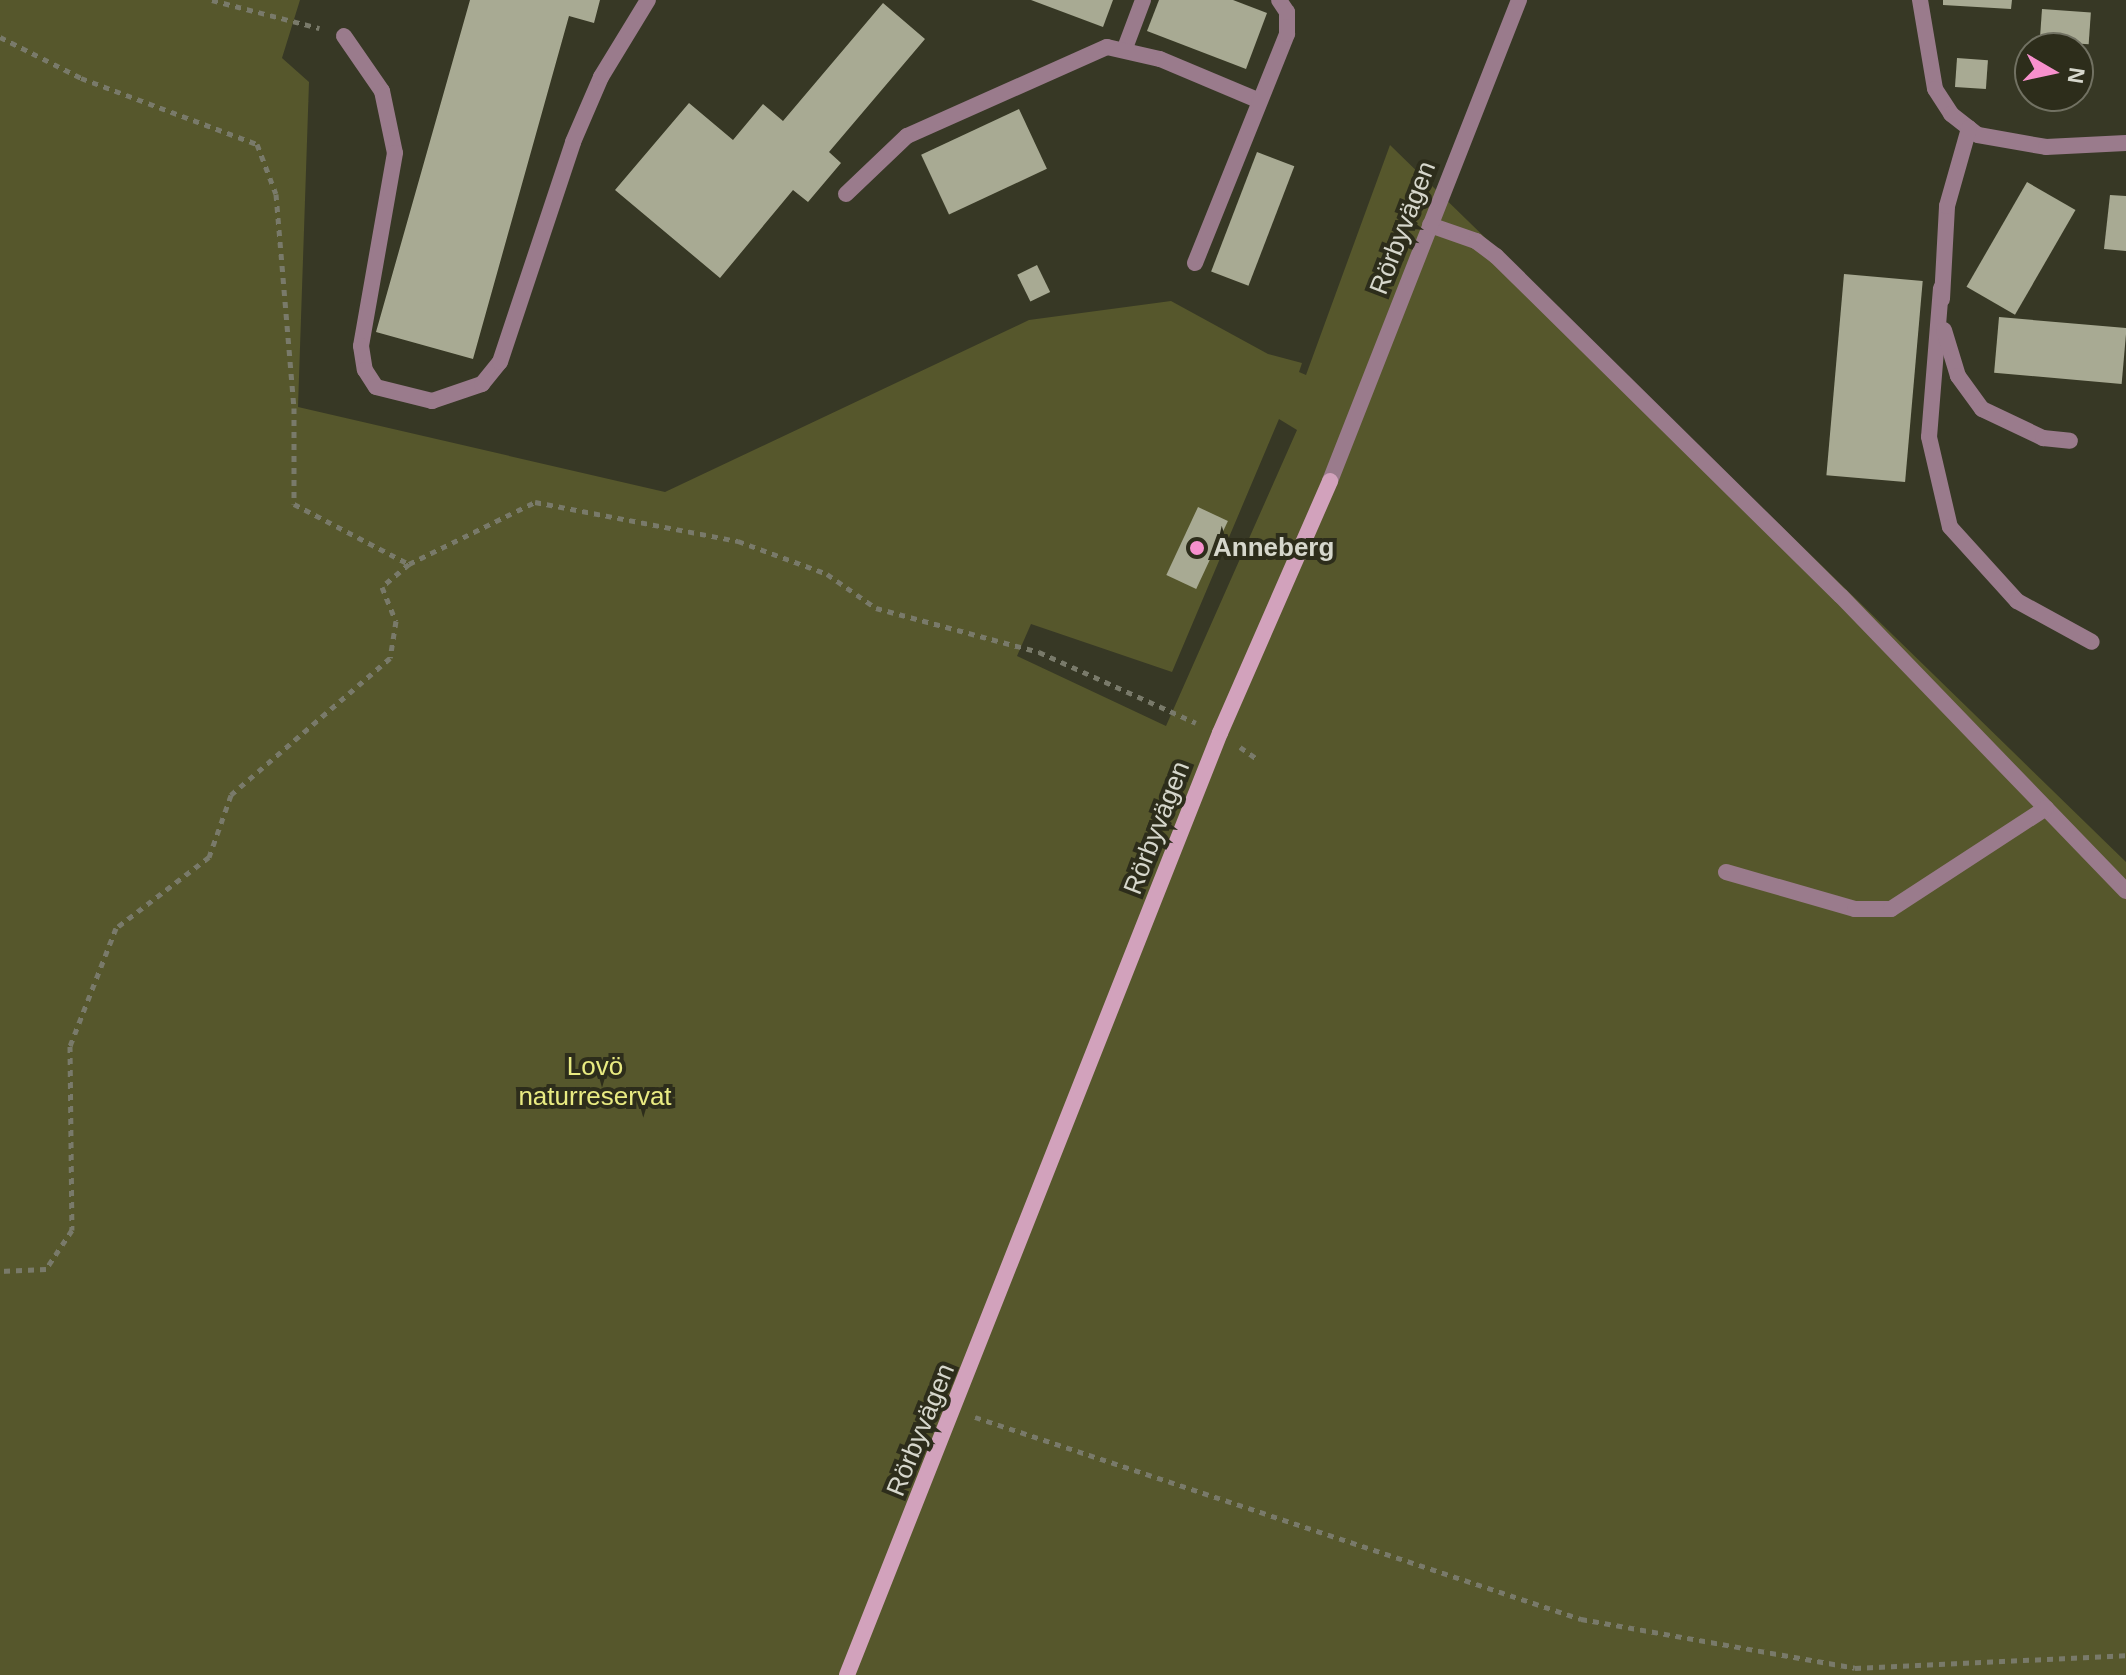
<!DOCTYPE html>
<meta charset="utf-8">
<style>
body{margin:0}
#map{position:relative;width:2126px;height:1675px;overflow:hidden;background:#373825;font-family:Arial,sans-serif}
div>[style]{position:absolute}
.green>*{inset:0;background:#56572c}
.building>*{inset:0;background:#a8aa93;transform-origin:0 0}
.path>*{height:5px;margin-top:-2.5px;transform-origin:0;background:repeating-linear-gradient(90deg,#797a6a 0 6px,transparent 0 12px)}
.lane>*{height:16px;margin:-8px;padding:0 8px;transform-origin:8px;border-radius:8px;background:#9a7b8c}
.street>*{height:16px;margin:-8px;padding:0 8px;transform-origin:8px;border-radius:8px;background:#9a7b8c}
.secondary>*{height:16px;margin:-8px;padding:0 8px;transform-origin:8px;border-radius:8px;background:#d2a2bc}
.dots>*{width:22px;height:22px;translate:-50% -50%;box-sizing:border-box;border:4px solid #2d2d1b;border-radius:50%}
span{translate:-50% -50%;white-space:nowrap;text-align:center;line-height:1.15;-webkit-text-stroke:8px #2d2d1b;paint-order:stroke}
.street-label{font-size:26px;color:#d6d7cc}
.poi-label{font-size:26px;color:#d6d7cc;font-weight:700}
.left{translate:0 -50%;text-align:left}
.park-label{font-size:26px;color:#e9eb82}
.north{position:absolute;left:2014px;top:32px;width:80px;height:80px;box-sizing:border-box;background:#2d2d1b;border:2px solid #717162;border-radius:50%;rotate:99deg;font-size:22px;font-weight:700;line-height:32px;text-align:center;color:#d6d7cc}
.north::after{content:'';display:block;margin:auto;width:28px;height:36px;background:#f790cd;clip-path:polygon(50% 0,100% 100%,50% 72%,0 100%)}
</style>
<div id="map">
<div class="green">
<div style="clip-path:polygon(evenodd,0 0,300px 0,282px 58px,309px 82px,298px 407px,665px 492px,1029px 320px,1171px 301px,1268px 354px,1302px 363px,1299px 372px,1306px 375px,1390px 145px,2126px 862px,2126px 1675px,0 1675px,0 0,1279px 419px,1297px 430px,1166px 726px,1017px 656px,1031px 624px,1172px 672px,1279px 419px)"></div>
</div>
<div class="building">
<div style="clip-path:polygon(470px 0,600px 0,594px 23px,569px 16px,473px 359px,376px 332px)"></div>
<div style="clip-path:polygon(1031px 0,1113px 0,1103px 27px)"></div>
<div style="clip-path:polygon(1159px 0,1233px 0,1267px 13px,1246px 69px,1147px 31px)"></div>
<div style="clip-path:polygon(1943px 0,2012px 0,2011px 9px,1943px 5px)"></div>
<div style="clip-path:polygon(883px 3px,925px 39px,829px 152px,841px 163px,808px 202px,793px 190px,720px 278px,615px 190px,689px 103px,733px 140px,763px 104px,783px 121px)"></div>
<div style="left:2042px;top:9px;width:49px;height:32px;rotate:4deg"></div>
<div style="left:1957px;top:58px;width:31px;height:29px;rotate:4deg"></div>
<div style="left:1019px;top:109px;width:66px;height:108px;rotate:65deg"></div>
<div style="left:1257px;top:152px;width:40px;height:128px;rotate:21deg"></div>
<div style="left:2027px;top:182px;width:56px;height:121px;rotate:30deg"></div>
<div style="clip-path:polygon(2110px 195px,2126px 196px,2126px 251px,2104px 249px)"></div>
<div style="left:1037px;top:265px;width:30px;height:22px;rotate:64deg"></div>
<div style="left:1844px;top:274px;width:79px;height:202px;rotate:5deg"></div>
<div style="left:1999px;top:317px;width:128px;height:56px;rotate:5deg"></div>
<div style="left:1198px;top:507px;width:33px;height:75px;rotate:25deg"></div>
</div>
<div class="path">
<div style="left:212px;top:0;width:111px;rotate:14.7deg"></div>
<div style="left:0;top:37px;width:91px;rotate:26.8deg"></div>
<div style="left:81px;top:78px;width:188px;rotate:20.6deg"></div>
<div style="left:257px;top:144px;width:53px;rotate:69.2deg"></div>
<div style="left:276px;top:194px;width:215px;rotate:85.2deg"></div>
<div style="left:294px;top:408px;width:96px;rotate:90deg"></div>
<div style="left:294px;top:504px;width:130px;rotate:27.6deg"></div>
<div style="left:409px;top:564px;width:35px;rotate:140deg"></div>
<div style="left:382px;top:587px;width:37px;rotate:68deg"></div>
<div style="left:396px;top:621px;width:37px;rotate:99deg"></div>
<div style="left:390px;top:658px;width:210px;rotate:139.3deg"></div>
<div style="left:231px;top:795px;width:66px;rotate:109.5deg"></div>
<div style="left:209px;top:857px;width:117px;rotate:142.6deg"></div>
<div style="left:116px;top:928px;width:127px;rotate:111.3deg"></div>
<div style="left:70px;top:1046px;width:184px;rotate:89.4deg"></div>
<div style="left:72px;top:1230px;width:47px;rotate:123.7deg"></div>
<div style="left:46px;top:1269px;width:46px;rotate:177.5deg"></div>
<div style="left:409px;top:564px;width:140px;rotate:-26.2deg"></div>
<div style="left:535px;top:502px;width:207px;rotate:10.9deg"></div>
<div style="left:738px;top:541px;width:95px;rotate:20.3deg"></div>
<div style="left:827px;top:574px;width:60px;rotate:34.8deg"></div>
<div style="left:876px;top:608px;width:169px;rotate:15.1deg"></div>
<div style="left:1039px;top:652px;width:172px;rotate:24.3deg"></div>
<div style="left:1240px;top:747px;width:19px;rotate:35deg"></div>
<div style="left:975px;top:1417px;width:639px;rotate:18.43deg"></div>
<div style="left:1581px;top:1619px;width:278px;rotate:10.1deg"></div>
<div style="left:1855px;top:1668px;width:271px;rotate:-2.7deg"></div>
</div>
<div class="lane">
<div style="left:1920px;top:0;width:90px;rotate:80.4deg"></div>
<div style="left:1935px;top:89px;width:30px;rotate:57deg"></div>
<div style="left:1951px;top:114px;width:34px;rotate:38deg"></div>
<div style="left:1978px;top:135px;width:69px;rotate:10deg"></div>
<div style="left:2046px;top:147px;width:80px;rotate:-2.9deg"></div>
<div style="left:344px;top:36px;width:67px;rotate:55.4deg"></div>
<div style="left:382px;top:91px;width:63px;rotate:78.2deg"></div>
<div style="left:395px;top:153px;width:196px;rotate:100deg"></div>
<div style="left:361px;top:346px;width:24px;rotate:81deg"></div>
<div style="left:365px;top:370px;width:20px;rotate:57deg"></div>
<div style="left:376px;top:387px;width:58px;rotate:14deg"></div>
<div style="left:432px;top:401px;width:53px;rotate:-18.8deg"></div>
<div style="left:482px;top:384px;width:28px;rotate:-51deg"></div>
<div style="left:500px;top:362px;width:232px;rotate:-71.6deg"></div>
<div style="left:573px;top:142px;width:71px;rotate:-66.7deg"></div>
<div style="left:601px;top:77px;width:90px;rotate:-58.6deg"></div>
<div style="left:1125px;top:48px;width:51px;rotate:-69.4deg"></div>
<div style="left:846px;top:194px;width:84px;rotate:-43.6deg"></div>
<div style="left:907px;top:136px;width:219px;rotate:-24deg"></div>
<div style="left:1107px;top:47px;width:54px;rotate:12.8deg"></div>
<div style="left:1160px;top:59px;width:108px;rotate:22.8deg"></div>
<div style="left:1430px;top:225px;width:49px;rotate:19.2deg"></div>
<div style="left:1476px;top:241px;width:25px;rotate:37deg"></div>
<div style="left:1496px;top:256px;width:484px;rotate:44.6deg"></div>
<div style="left:1841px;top:596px;width:410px;rotate:46deg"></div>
<div style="left:1195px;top:263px;width:247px;rotate:-68.1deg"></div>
<div style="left:1287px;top:34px;width:22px;rotate:-90deg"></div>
<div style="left:1287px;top:12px;width:14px;rotate:-124deg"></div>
<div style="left:1941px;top:288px;width:149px;rotate:94.6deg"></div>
<div style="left:1929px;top:437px;width:92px;rotate:76.9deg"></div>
<div style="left:1950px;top:527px;width:100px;rotate:47.8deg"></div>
<div style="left:2017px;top:601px;width:85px;rotate:28.7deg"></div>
<div style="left:1942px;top:299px;width:93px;rotate:-86.9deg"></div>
<div style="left:1947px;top:206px;width:81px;rotate:-74.2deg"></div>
<div style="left:1944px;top:330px;width:48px;rotate:73.1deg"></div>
<div style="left:1958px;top:376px;width:41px;rotate:54deg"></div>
<div style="left:1982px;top:409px;width:68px;rotate:25.4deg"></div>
<div style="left:2043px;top:438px;width:27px;rotate:6deg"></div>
<div style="left:1726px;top:872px;width:134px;rotate:16deg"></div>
<div style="left:1855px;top:909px;width:36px"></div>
<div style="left:1891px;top:909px;width:185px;rotate:-33.1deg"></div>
</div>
<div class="street">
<div style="left:1330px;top:481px;width:517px;rotate:-68.55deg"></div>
</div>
<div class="secondary">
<div style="left:847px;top:1675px;width:1013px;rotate:-68.4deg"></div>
<div style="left:1220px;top:733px;width:275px;rotate:-66.4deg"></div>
</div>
<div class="dots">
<div style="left:1197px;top:548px;background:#f790cd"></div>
</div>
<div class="street-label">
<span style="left:1403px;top:228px;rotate:-69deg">Rörbyvägen</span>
<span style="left:1157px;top:828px;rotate:-69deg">Rörbyvägen</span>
<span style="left:921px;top:1430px;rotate:-68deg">Rörbyvägen</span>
</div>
<div class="poi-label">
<span class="left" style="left:1213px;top:548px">Anneberg</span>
</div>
<div class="park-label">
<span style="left:595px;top:1082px">Lovö<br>naturreservat</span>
</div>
<div class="north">N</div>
</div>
